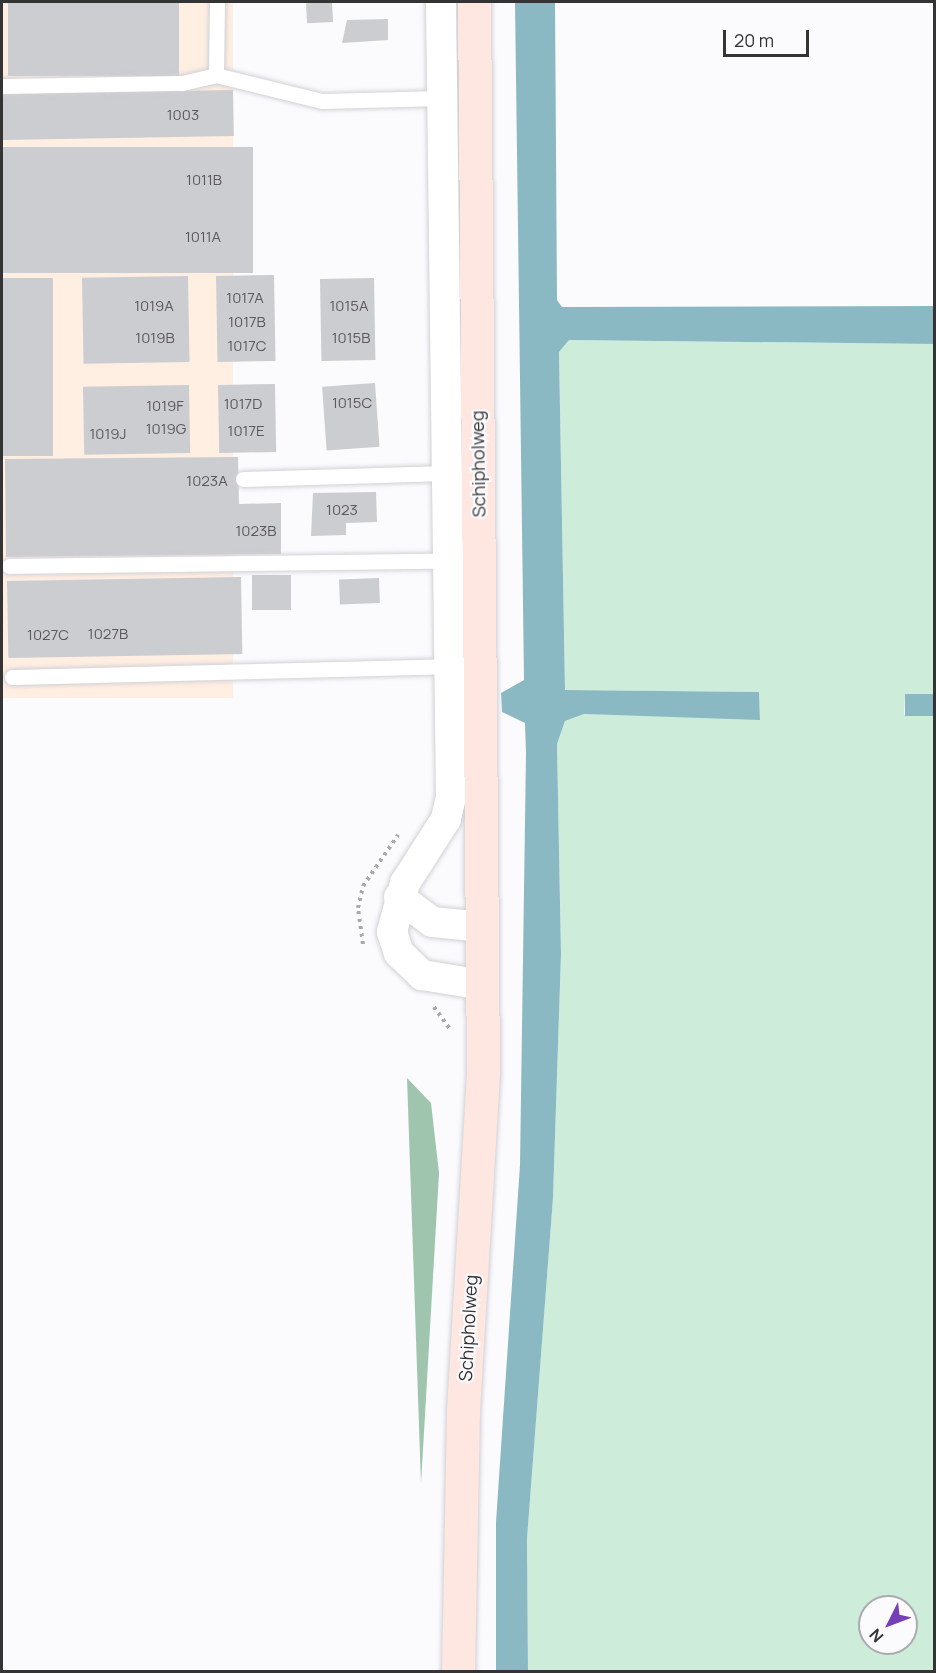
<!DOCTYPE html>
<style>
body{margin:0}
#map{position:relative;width:936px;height:1673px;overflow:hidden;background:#fbfbfe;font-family:Manrope,sans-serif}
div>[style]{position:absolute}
.industrial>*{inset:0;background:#ffeee2;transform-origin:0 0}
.green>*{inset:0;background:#cdedda}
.forest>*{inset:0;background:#9fc5af}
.water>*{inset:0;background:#8bb9c3;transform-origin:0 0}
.building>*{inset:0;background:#cccdd0;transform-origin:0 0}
.path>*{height:4px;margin-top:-2px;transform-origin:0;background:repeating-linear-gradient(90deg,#a9a9ab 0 3px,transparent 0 7.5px)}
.roads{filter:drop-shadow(0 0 2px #d1d1d5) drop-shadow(0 0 2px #d1d1d5)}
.service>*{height:15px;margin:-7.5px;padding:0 7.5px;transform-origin:7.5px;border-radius:7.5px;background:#fff}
.minor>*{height:30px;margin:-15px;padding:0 15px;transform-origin:15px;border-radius:15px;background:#fff}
.secondary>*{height:33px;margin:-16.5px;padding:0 16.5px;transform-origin:16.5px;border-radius:16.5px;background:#fee6e1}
span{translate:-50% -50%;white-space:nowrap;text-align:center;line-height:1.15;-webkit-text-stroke:4.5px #fbfbfe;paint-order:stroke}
.number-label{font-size:15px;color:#5a5a5c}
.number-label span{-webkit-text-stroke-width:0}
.street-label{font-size:18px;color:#343435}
.frame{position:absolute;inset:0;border:3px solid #343435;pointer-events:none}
.north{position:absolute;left:858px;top:1595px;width:60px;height:60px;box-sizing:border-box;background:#fbfbfe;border:2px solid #ababae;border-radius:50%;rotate:228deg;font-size:16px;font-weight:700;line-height:24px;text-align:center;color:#343435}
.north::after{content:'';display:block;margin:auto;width:21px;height:27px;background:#763fb5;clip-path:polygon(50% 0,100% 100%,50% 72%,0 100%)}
.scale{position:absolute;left:723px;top:30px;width:86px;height:27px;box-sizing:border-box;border:3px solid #343435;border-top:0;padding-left:8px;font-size:18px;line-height:21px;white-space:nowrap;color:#343435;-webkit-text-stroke:4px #fbfbfe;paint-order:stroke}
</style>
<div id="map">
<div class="industrial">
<div style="left:2px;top:2px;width:231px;height:696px"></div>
</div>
<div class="green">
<div style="clip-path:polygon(evenodd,569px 340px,934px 344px,934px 694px,905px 694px,904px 715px,934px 715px,934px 1671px,528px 1672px,527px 1539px,553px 1198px,561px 954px,557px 744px,565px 721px,584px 714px,760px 719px,759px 692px,565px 690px,559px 352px,569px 340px,870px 1607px,906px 1607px,906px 1643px,870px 1643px,870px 1607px)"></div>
</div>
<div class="forest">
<div style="clip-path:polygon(407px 1078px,431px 1103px,439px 1173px,421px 1484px)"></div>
</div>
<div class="water">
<div style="clip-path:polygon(515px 2px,555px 2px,557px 300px,562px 307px,934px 306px,934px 344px,569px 340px,559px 352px,565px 690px,759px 692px,760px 720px,584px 714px,565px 721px,557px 744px,561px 954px,553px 1198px,527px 1539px,528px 1671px,496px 1672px,496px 1522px,520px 1165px,526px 753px,525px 723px,502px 712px,501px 693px,524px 680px)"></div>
<div style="left:905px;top:694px;width:29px;height:22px"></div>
</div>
<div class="building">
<div style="left:8px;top:2px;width:171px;height:74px"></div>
<div style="left:332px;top:2px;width:20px;height:26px;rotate:87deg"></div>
<div style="clip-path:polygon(388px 19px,388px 40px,342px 43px,347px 20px)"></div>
<div style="left:233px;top:90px;width:46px;height:231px;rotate:89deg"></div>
<div style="left:253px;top:147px;width:126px;height:251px;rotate:90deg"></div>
<div style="left:274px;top:275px;width:86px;height:58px;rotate:89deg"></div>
<div style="left:188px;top:276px;width:86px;height:106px;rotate:89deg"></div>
<div style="left:2px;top:278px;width:51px;height:178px"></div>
<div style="left:374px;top:278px;width:82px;height:54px;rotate:89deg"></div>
<div style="left:375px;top:383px;width:64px;height:53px;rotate:86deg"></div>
<div style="left:275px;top:384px;width:68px;height:57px;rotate:89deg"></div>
<div style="left:189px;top:385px;width:68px;height:106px;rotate:89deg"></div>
<div style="clip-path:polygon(238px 457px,239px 504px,281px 503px,281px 554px,6px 557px,5px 459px)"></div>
<div style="clip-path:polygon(376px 492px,377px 522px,346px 523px,346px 535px,311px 536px,313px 493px)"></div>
<div style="left:291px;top:575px;width:35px;height:39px;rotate:90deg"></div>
<div style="left:241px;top:577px;width:77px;height:234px;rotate:89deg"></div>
<div style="left:379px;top:578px;width:25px;height:40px;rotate:88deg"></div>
</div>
<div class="path">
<div style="left:363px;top:944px;width:36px;rotate:-98deg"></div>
<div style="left:358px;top:908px;width:23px;rotate:-77deg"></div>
<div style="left:363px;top:886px;width:62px;rotate:-55.5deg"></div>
<div style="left:434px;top:1007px;width:29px;rotate:54deg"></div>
</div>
<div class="roads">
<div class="service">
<div style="left:217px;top:2px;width:73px;rotate:90.8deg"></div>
<div style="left:216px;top:75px;width:109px;rotate:13.8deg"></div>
<div style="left:322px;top:101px;width:120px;rotate:-1.4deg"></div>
<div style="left:3px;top:86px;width:179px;rotate:-1deg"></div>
<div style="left:182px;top:83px;width:35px;rotate:-13deg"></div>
<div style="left:243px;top:479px;width:204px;rotate:-1.7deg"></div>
<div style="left:9px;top:566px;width:439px;rotate:-0.7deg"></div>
<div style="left:12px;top:677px;width:438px;rotate:-1.4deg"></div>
</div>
<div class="minor">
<div style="left:441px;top:2px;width:795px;rotate:89.28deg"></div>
<div style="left:451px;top:797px;width:23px;rotate:103deg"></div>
<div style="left:446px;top:819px;width:76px;rotate:122.6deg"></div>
<div style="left:405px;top:883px;width:51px;rotate:104.9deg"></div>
<div style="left:392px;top:932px;width:22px;rotate:72deg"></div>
<div style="left:399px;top:953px;width:32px;rotate:44deg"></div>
<div style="left:422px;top:975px;width:62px;rotate:9.3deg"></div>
<div style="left:399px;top:897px;width:41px;rotate:37.1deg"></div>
<div style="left:432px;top:922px;width:52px;rotate:5.5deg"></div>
</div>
<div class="secondary">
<div style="left:458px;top:1672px;width:262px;rotate:-88.9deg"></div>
<div style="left:463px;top:1410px;width:338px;rotate:-86.6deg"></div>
<div style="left:483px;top:1073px;width:1071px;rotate:-90.48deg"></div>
</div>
</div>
<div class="number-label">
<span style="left:183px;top:115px">1003</span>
<span style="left:204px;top:180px">1011B</span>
<span style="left:203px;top:237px">1011A</span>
<span style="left:245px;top:298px">1017A</span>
<span style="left:154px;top:306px">1019A</span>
<span style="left:349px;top:306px">1015A</span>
<span style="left:247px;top:322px">1017B</span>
<span style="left:155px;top:338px">1019B</span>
<span style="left:351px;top:338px">1015B</span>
<span style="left:247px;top:346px">1017C</span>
<span style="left:352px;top:403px">1015C</span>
<span style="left:243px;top:404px">1017D</span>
<span style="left:165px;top:406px">1019F</span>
<span style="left:166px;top:429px">1019G</span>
<span style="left:246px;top:431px">1017E</span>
<span style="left:108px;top:434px">1019J</span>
<span style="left:207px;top:481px">1023A</span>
<span style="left:342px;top:510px">1023</span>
<span style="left:256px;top:531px">1023B</span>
<span style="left:108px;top:634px">1027B</span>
<span style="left:48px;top:635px">1027C</span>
</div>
<div class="street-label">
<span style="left:478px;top:464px;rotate:-91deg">Schipholweg</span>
<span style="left:468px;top:1328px;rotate:-87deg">Schipholweg</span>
</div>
<div class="frame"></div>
<div class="north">N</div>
<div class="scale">20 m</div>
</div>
